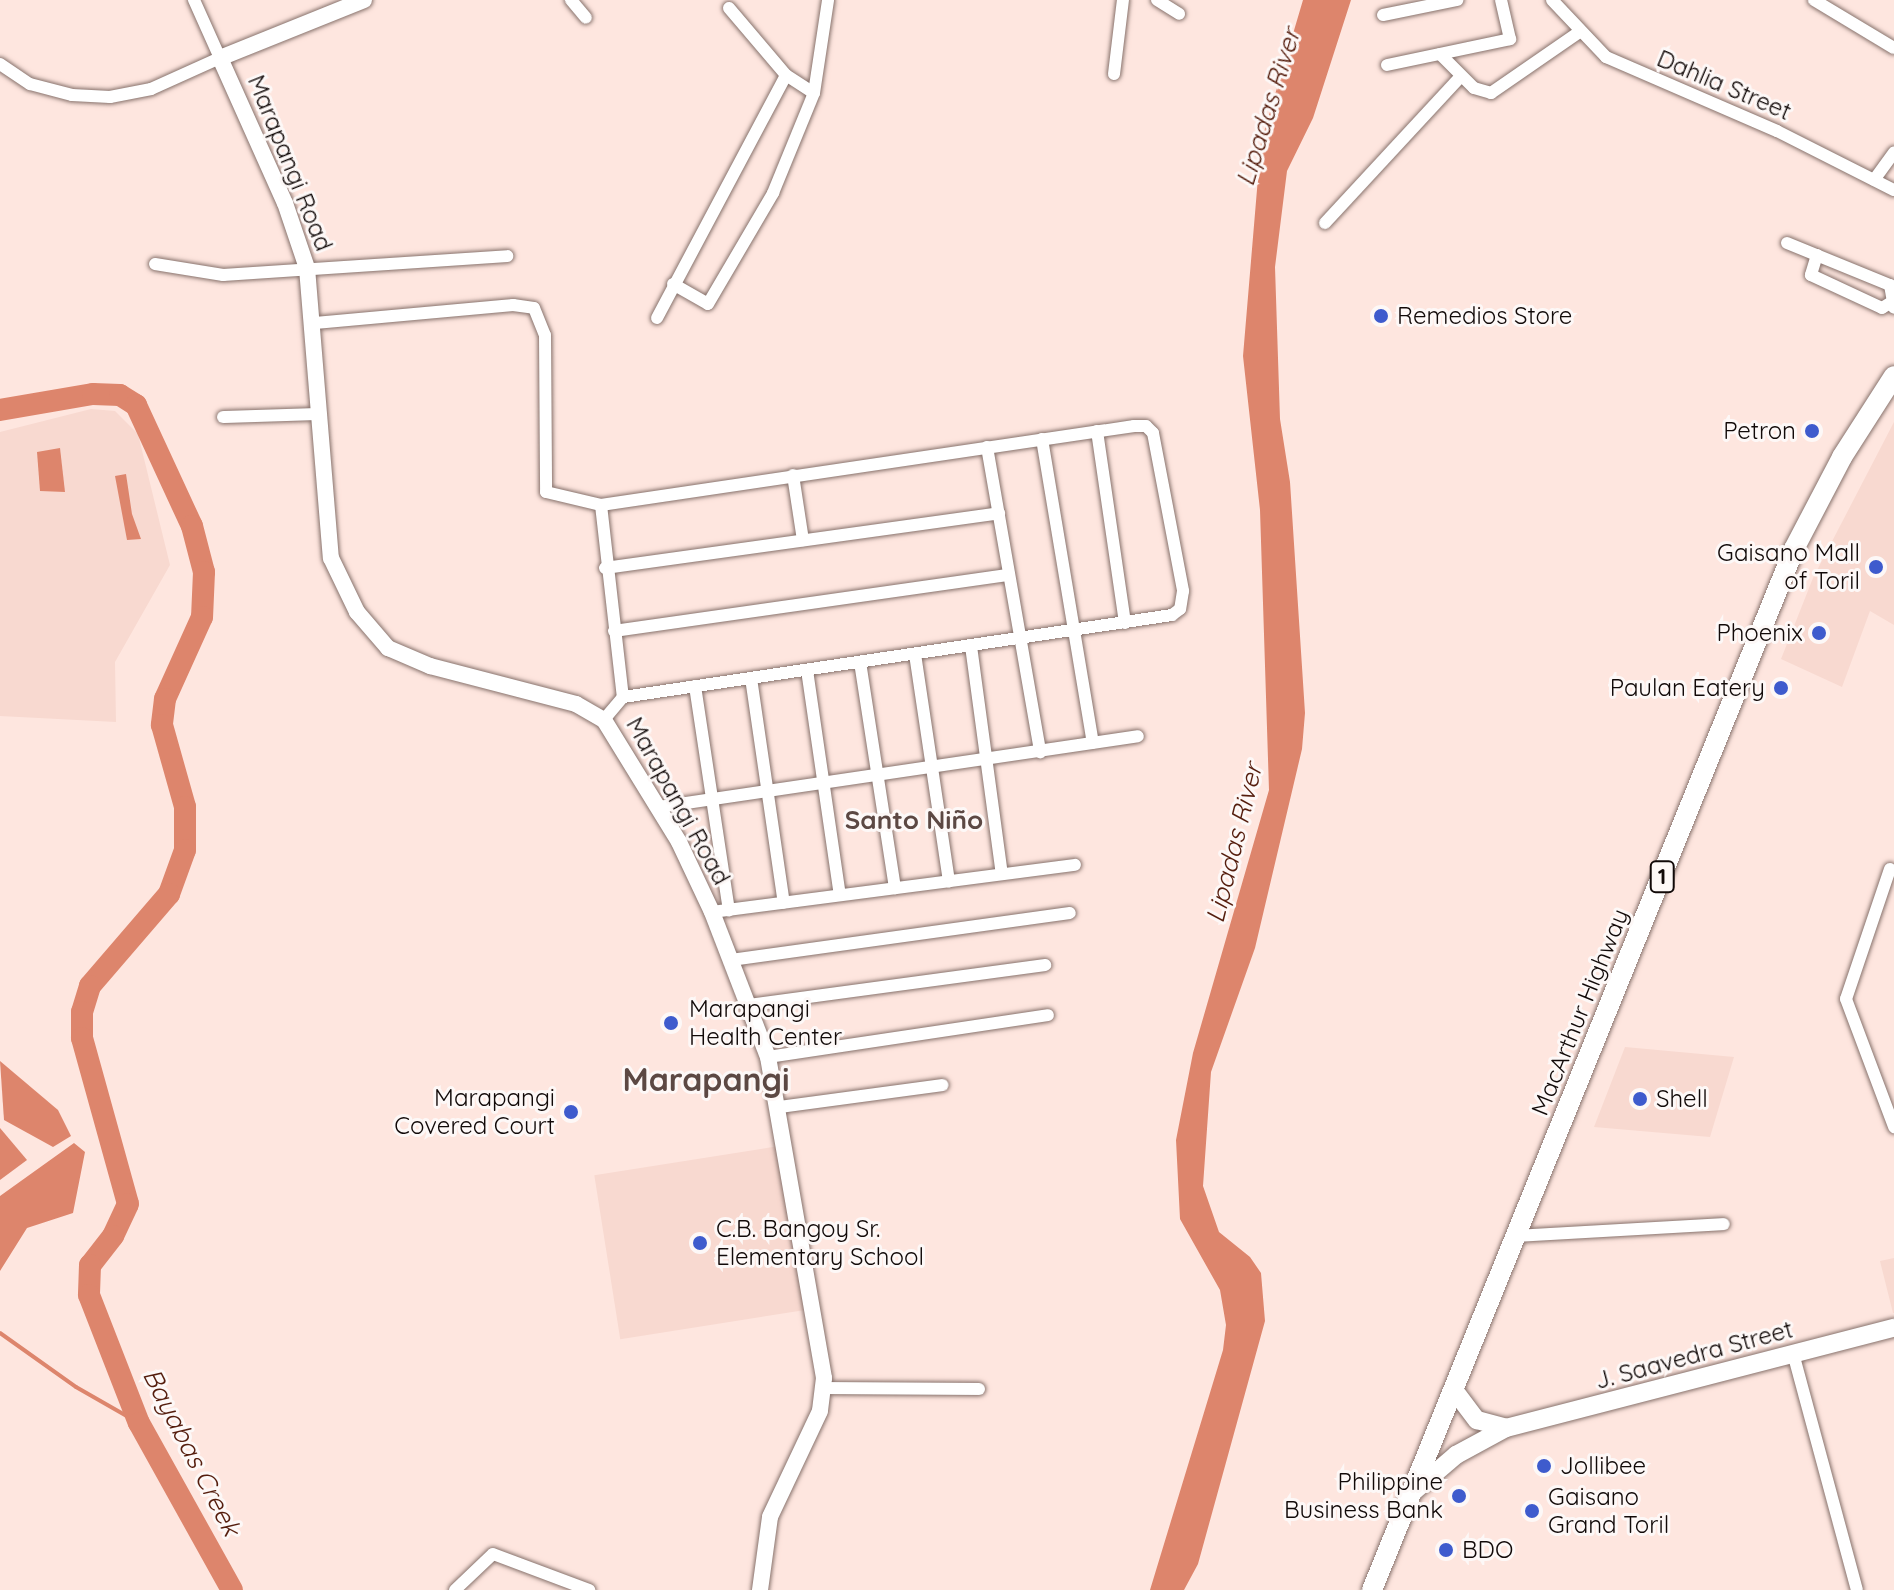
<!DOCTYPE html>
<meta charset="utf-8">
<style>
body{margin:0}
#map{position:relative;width:1894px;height:1590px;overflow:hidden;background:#fee6df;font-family:Quicksand,sans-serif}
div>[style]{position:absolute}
.built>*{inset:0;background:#f8d9d0;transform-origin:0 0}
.water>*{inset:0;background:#dd856c}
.stream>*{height:4px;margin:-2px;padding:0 2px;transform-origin:2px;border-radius:2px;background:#dd856c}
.river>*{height:22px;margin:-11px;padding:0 11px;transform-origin:11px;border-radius:11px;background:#dd856c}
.roads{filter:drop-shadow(0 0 2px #87726c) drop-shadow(0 0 2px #87726c)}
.minor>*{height:12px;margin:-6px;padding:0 6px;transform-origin:6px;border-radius:6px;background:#fff}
.tertiary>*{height:16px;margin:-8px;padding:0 8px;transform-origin:8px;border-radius:8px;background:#fff}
.secondary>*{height:18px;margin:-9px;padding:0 9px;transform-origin:9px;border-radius:9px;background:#fff}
.trunk>*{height:20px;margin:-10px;padding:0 10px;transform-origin:10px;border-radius:10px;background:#fff}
.dots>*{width:22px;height:22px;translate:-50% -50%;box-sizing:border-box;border:4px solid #fdf8f7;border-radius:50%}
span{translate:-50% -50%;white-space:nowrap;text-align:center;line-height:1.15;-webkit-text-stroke:6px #fdf8f7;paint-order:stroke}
.shield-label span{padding:2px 6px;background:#fdf8f7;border:2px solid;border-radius:6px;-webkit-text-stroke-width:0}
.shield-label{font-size:22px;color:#110908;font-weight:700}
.street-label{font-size:24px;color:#110908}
.poi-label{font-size:24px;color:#110908}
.left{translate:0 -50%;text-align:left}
.right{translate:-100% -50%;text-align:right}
.water-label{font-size:26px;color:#551d0d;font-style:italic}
.neighbourhood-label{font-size:26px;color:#5c4843;font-weight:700}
.district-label{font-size:32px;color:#5c4843;font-weight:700}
</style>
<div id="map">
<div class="built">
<div style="clip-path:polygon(91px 409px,115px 411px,138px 434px,170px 565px,115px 662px,116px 722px,0 716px,0 432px)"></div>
<div style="clip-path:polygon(1894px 422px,1894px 625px,1870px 611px,1842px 687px,1781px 659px,1813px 578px)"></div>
<div style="clip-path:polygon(1625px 1047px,1734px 1057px,1710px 1137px,1594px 1127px)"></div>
<div style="left:779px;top:1146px;width:166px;height:187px;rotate:81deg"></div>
<div style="clip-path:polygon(1894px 1258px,1894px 1313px,1893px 1313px,1880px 1261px)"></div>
</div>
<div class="water">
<div style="clip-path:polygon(1303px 0,1351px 0,1313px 118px,1287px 171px,1275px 267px,1280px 419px,1290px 482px,1305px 713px,1302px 749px,1255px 948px,1211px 1072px,1203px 1186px,1219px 1232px,1250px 1257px,1261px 1273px,1265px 1321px,1198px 1564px,1184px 1590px,1150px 1590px,1223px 1350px,1226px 1325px,1220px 1290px,1180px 1219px,1176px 1140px,1193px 1053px,1269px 790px,1260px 510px,1243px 356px,1261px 142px)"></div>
<div style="clip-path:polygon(60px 448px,65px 492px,40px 491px,37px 452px)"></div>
<div style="clip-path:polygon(126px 474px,132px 514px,141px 539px,127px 540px,115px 476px)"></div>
<div style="clip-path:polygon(0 1061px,58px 1110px,71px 1136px,53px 1147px,4px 1120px)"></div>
<div style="clip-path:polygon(0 1128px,27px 1160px,0 1180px)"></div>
<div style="clip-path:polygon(74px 1143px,85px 1152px,73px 1213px,27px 1228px,0 1271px,0 1196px)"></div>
</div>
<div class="stream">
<div style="left:0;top:1333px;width:93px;rotate:35.4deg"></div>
<div style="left:76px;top:1387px;width:73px;rotate:29.7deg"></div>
</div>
<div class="river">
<div style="left:0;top:410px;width:94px;rotate:-9.8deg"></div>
<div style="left:93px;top:394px;width:27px;rotate:2deg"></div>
<div style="left:120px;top:395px;width:19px;rotate:32deg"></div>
<div style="left:136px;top:405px;width:133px;rotate:65.2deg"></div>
<div style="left:192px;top:526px;width:48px;rotate:75.4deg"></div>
<div style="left:204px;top:572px;width:45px;rotate:92.5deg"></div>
<div style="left:202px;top:617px;width:90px;rotate:114.3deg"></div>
<div style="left:165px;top:699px;width:26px;rotate:97deg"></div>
<div style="left:162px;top:725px;width:85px;rotate:74.3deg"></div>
<div style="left:185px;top:807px;width:43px;rotate:90deg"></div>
<div style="left:185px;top:850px;width:47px;rotate:110deg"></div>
<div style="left:169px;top:894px;width:121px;rotate:130.7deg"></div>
<div style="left:90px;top:986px;width:27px;rotate:107deg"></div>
<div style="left:82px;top:1012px;width:26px;rotate:90deg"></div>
<div style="left:82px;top:1038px;width:172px;rotate:74.5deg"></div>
<div style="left:128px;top:1204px;width:35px;rotate:115deg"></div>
<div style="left:113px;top:1236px;width:37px;rotate:128deg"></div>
<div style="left:90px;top:1265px;width:30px;rotate:92deg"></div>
<div style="left:89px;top:1295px;width:137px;rotate:68.7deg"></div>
<div style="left:139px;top:1423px;width:191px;rotate:60.9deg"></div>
</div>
<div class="roads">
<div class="minor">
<div style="left:571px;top:0;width:23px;rotate:50deg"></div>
<div style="left:1157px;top:0;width:26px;rotate:32deg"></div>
<div style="left:1552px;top:0;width:79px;rotate:46.5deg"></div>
<div style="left:1606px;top:57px;width:186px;rotate:23.4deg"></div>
<div style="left:1777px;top:131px;width:131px;rotate:26.8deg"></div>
<div style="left:1814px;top:0;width:93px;rotate:31deg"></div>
<div style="left:729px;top:8px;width:88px;rotate:49.6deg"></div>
<div style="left:786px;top:75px;width:33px;rotate:33deg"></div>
<div style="left:1383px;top:15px;width:76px;rotate:-11.5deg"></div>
<div style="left:1440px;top:54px;width:48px;rotate:45deg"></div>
<div style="left:1474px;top:88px;width:18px;rotate:16deg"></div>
<div style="left:1491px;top:93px;width:106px;rotate:-34.6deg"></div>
<div style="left:0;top:64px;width:36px;rotate:34deg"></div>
<div style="left:30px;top:84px;width:43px;rotate:14.7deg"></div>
<div style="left:72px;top:95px;width:38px;rotate:3deg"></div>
<div style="left:110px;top:97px;width:42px;rotate:-11deg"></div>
<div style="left:151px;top:89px;width:76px;rotate:-24.2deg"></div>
<div style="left:220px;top:58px;width:64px;rotate:-114.1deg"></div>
<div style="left:1387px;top:65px;width:126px;rotate:-11.9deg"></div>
<div style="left:1510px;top:39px;width:40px;rotate:-103deg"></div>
<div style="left:1114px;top:74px;width:75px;rotate:-83.1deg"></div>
<div style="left:1874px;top:180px;width:34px;rotate:-54deg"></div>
<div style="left:1325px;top:223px;width:200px;rotate:-47.2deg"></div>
<div style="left:1787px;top:243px;width:111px;rotate:22.2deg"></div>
<div style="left:1890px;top:285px;width:23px;rotate:80deg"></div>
<div style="left:1817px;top:255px;width:21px;rotate:107deg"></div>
<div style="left:1811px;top:275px;width:78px;rotate:24.9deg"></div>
<div style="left:1882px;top:308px;width:9px;rotate:-32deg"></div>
<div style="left:155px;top:264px;width:69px;rotate:9.2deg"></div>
<div style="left:223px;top:275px;width:285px;rotate:-3.8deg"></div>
<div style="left:673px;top:284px;width:40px;rotate:29.7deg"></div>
<div style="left:708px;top:304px;width:129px;rotate:-59.6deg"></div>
<div style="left:773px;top:193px;width:108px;rotate:-67.7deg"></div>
<div style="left:814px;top:93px;width:94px;rotate:-81.4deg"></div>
<div style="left:657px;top:318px;width:275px;rotate:-62deg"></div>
<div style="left:315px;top:323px;width:199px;rotate:-5.2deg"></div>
<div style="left:513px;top:305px;width:21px;rotate:8deg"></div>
<div style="left:534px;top:308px;width:29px;rotate:68deg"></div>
<div style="left:545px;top:335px;width:157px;rotate:89.6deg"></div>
<div style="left:546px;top:492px;width:57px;rotate:13.3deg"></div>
<div style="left:601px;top:505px;width:539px;rotate:-8.43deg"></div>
<div style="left:1134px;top:426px;width:12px"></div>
<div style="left:1146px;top:426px;width:10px;rotate:45deg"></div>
<div style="left:1153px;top:433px;width:161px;rotate:79.2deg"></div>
<div style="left:1183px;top:591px;width:18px;rotate:99deg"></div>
<div style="left:1180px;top:609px;width:10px;rotate:143deg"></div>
<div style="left:1172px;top:615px;width:555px;rotate:171.5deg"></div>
<div style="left:623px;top:697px;width:30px;rotate:130deg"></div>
<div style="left:223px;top:417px;width:96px;rotate:-1.8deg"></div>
<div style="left:1097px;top:431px;width:194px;rotate:81.7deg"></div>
<div style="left:1042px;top:439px;width:308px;rotate:80.5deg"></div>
<div style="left:987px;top:447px;width:310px;rotate:80.1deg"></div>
<div style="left:793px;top:475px;width:66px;rotate:81.3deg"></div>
<div style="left:601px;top:505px;width:193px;rotate:83.5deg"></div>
<div style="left:605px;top:568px;width:398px;rotate:-7.9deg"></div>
<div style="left:614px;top:631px;width:399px;rotate:-8.1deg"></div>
<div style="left:971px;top:646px;width:230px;rotate:82.3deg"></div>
<div style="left:915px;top:654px;width:230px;rotate:81.5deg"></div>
<div style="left:860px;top:662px;width:229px;rotate:81.2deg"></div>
<div style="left:807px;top:670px;width:227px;rotate:81.7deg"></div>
<div style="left:751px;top:678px;width:227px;rotate:81.7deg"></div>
<div style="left:695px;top:686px;width:227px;rotate:81.4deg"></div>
<div style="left:659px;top:807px;width:484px;rotate:-8.4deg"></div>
<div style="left:1890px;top:869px;width:137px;rotate:108.7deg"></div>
<div style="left:1846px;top:999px;width:137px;rotate:69.4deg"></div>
<div style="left:712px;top:912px;width:366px;rotate:-7.4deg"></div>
<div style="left:731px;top:960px;width:342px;rotate:-7.9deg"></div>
<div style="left:749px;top:1005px;width:299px;rotate:-7.7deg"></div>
<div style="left:768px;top:1057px;width:283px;rotate:-8.5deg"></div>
<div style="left:780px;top:1107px;width:164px;rotate:-7.7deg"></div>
<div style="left:1517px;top:1236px;width:207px;rotate:-3.3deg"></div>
<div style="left:1793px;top:1353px;width:245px;rotate:74.9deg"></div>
<div style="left:825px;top:1388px;width:154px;rotate:0.4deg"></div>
<div style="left:455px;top:1590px;width:52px;rotate:-43.5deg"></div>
<div style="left:493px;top:1554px;width:103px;rotate:20.6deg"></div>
</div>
<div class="tertiary">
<div style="left:364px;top:0;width:155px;rotate:158.1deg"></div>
<div style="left:220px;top:58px;width:159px;rotate:65.9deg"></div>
<div style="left:285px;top:203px;width:69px;rotate:71.3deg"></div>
<div style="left:307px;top:268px;width:291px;rotate:85.3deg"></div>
<div style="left:331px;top:558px;width:60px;rotate:64.3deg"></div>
<div style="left:357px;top:612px;width:48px;rotate:49.3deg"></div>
<div style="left:388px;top:648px;width:46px;rotate:23.2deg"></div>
<div style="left:430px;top:666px;width:151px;rotate:14.6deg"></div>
<div style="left:576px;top:704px;width:32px;rotate:30deg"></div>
<div style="left:604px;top:720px;width:143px;rotate:58.4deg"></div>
<div style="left:679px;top:842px;width:77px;rotate:64.8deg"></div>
<div style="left:712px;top:912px;width:155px;rotate:68.9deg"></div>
<div style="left:768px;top:1057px;width:326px;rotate:80.1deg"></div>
<div style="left:824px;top:1378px;width:33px;rotate:97deg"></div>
<div style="left:820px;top:1411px;width:117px;rotate:115.3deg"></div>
<div style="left:770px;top:1517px;width:74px;rotate:97.8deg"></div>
</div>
<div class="secondary">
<div style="left:1454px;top:1390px;width:38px;rotate:53deg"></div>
<div style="left:1477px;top:1420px;width:30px;rotate:15deg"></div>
<div style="left:1413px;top:1492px;width:57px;rotate:-40.7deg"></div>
<div style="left:1456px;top:1455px;width:57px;rotate:-28.4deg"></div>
<div style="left:1506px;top:1428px;width:401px;rotate:-14.5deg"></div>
</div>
<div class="trunk">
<div style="left:1372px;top:1590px;width:1123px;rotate:-67.93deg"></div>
<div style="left:1794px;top:549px;width:104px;rotate:-62.4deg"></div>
<div style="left:1842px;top:457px;width:96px;rotate:-57.3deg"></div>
</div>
</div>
<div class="dots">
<div style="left:1381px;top:316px;background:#3e5bcd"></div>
<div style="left:1812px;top:431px;background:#3e5bcd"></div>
<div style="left:1876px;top:567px;background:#3e5bcd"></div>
<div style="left:1819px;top:633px;background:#3e5bcd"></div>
<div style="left:1781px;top:688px;background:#3e5bcd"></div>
<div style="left:671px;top:1023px;background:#3e5bcd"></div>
<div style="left:1640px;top:1099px;background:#3e5bcd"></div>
<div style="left:571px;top:1112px;background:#3e5bcd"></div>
<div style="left:700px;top:1243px;background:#3e5bcd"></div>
<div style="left:1544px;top:1466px;background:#3e5bcd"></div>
<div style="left:1459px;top:1496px;background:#3e5bcd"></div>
<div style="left:1532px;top:1511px;background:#3e5bcd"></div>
<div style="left:1446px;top:1550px;background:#3e5bcd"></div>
</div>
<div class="shield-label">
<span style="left:1662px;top:877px">1</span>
</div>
<div class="street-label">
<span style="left:1724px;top:85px;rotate:23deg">Dahlia Street</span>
<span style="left:290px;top:163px;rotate:68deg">Marapangi Road</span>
<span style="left:678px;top:801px;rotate:61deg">Marapangi Road</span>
<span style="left:1580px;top:1012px;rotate:-68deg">MacArthur Highway</span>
<span style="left:1694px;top:1355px;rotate:-15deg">J. Saavedra Street</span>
</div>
<div class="poi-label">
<span class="left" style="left:1397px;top:316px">Remedios Store</span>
<span class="right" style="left:1796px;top:431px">Petron</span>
<span class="right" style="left:1860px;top:567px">Gaisano Mall<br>of Toril</span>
<span class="right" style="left:1803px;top:633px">Phoenix</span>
<span class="right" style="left:1765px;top:688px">Paulan Eatery</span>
<span class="left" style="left:689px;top:1023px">Marapangi<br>Health Center</span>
<span class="right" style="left:555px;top:1112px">Marapangi<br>Covered Court</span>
<span class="left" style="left:1656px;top:1099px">Shell</span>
<span class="left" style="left:716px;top:1243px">C.B. Bangoy Sr.<br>Elementary School</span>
<span class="left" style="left:1560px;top:1466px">Jollibee</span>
<span class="right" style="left:1443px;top:1496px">Philippine<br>Business Bank</span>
<span class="left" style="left:1548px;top:1511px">Gaisano<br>Grand Toril</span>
<span class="left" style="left:1462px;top:1550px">BDO</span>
</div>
<div class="water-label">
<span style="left:1268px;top:107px;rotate:-73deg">Lipadas River</span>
<span style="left:1234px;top:843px;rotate:-76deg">Lipadas River</span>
<span style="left:192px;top:1452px;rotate:63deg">Bayabas Creek</span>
</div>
<div class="neighbourhood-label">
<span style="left:914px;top:820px">Santo Niño</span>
</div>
<div class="district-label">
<span style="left:706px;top:1079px">Marapangi</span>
</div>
</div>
